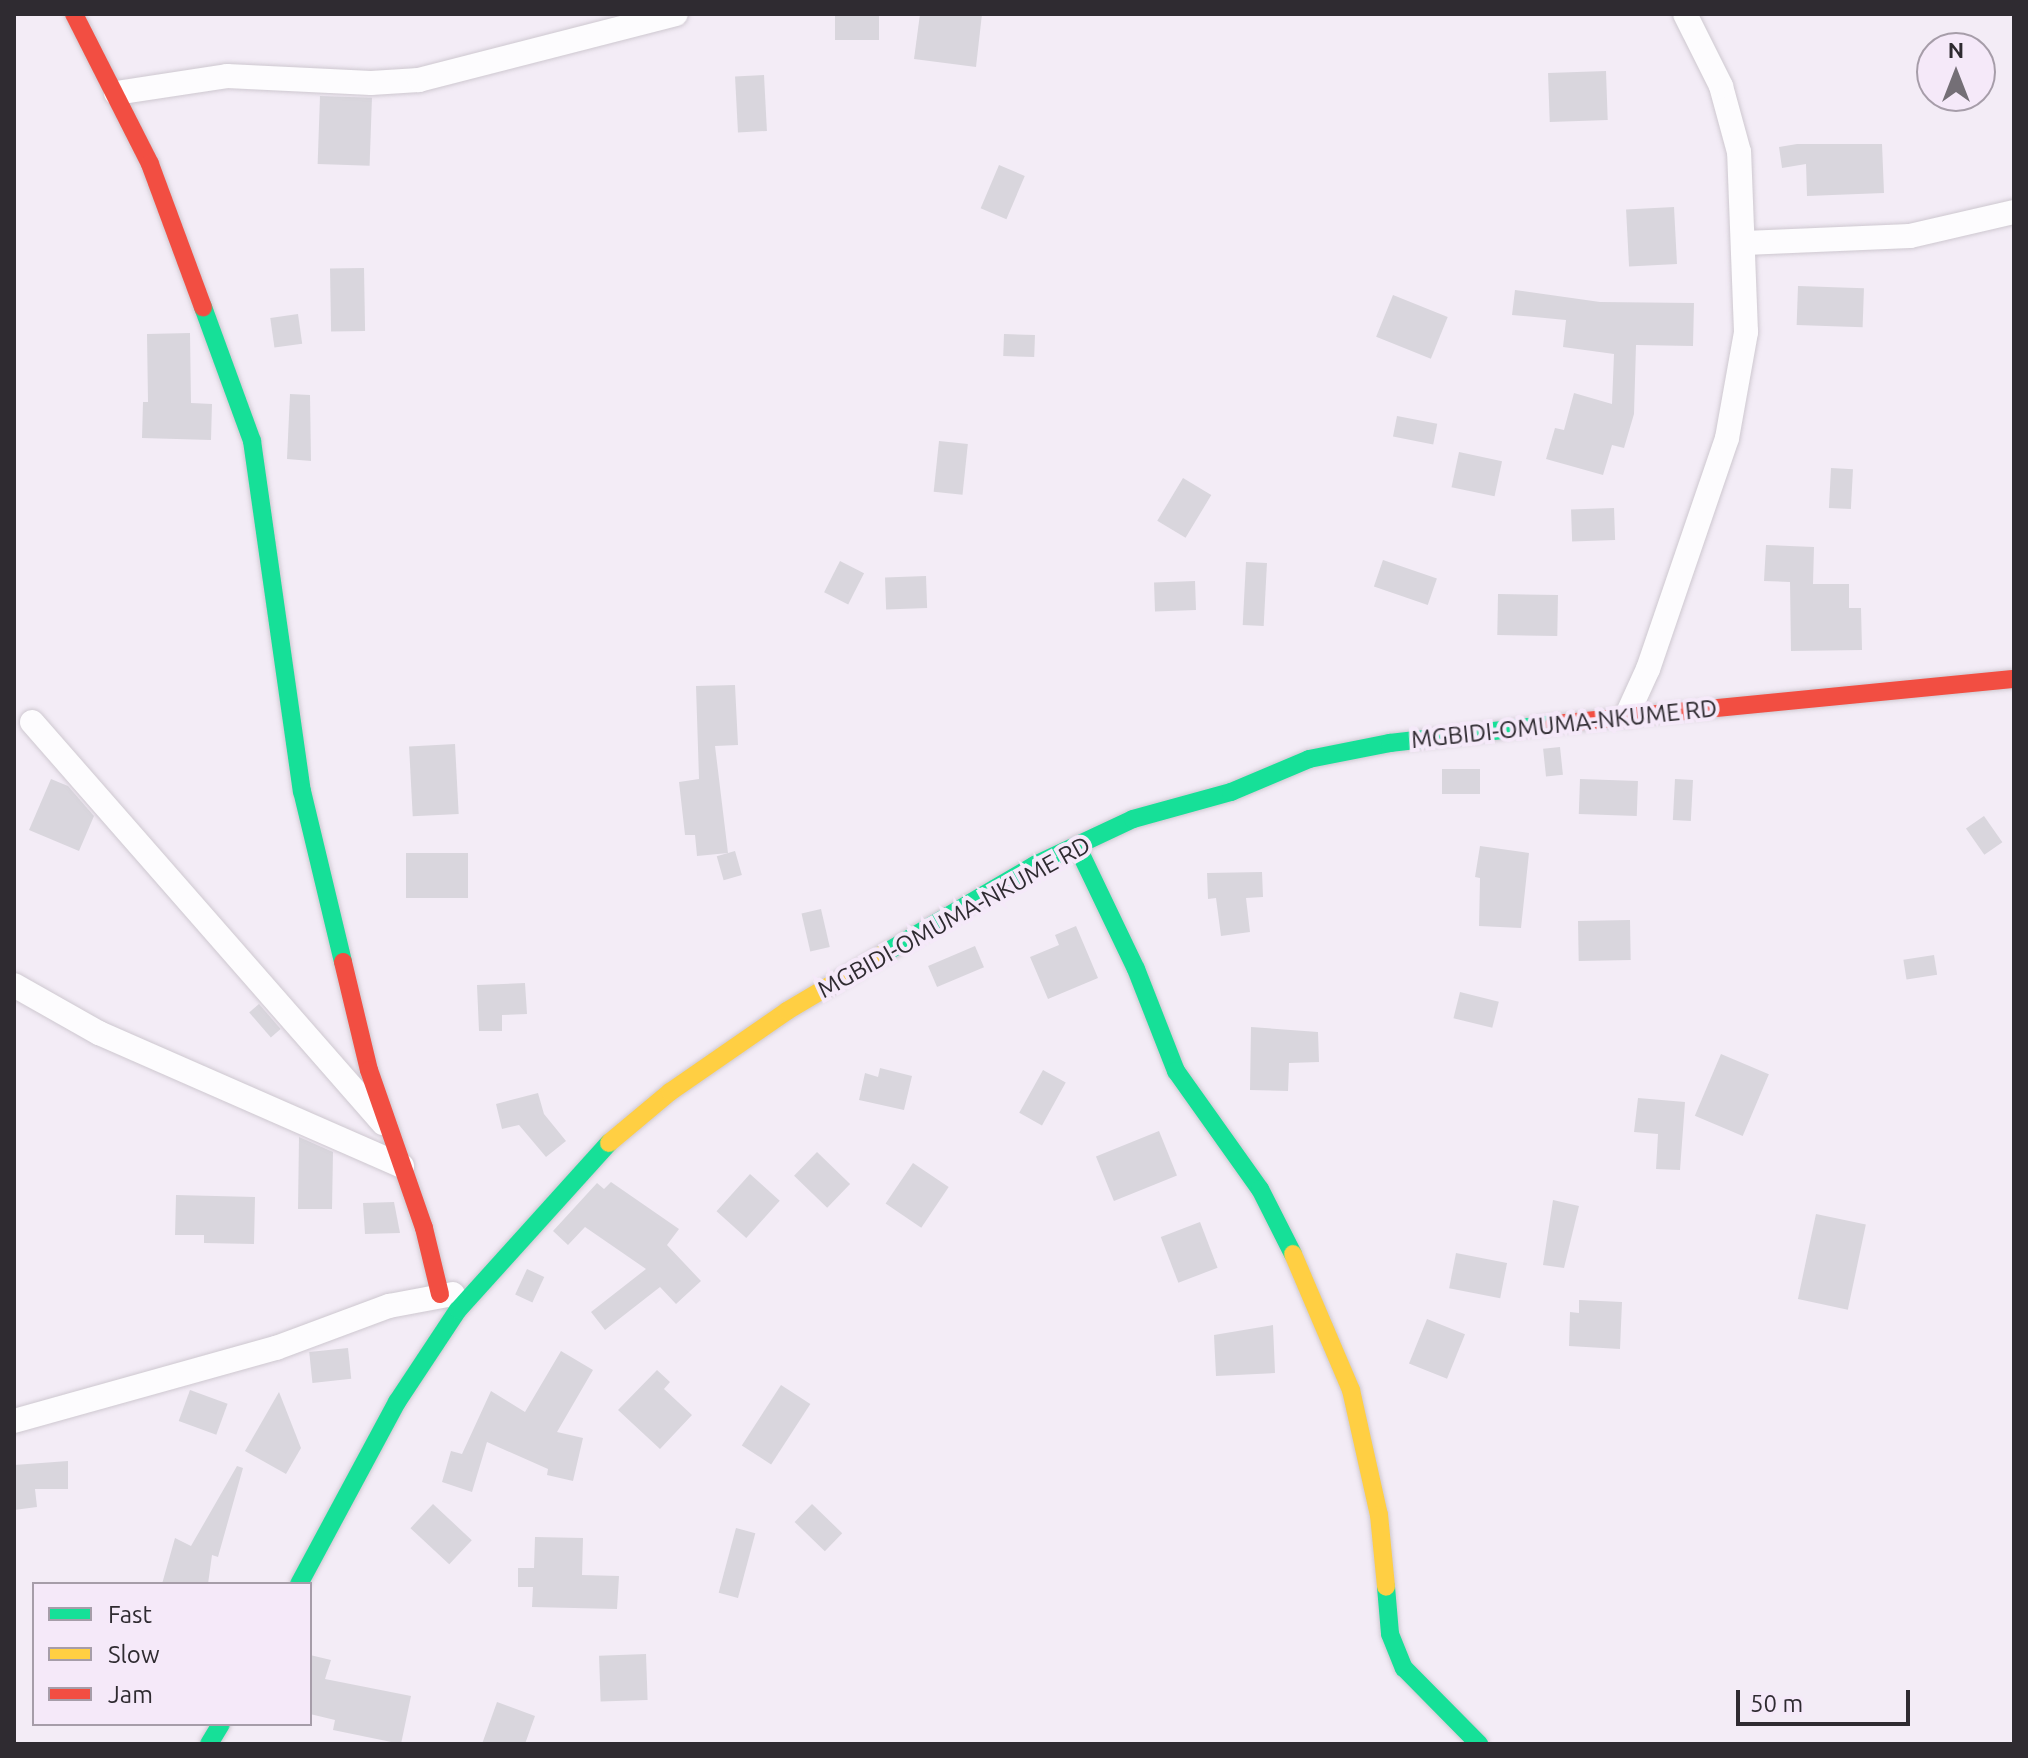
<!DOCTYPE html>
<style>
body{margin:0}
#map{position:relative;width:2028px;height:1758px;overflow:hidden;background:#f3ecf6;font-family:Ubuntu,sans-serif}
div>[style]{position:absolute}
.building>*{inset:0;background:#d9d6dd;transform-origin:0 0}
.roads{filter:drop-shadow(0 0 2px #cec8d0) drop-shadow(0 0 2px #cec8d0)}
.street>*{height:24px;margin:-12px;padding:0 12px;transform-origin:12px;border-radius:12px;background:#fdfcfe}
.fast>*{height:18px;margin:-9px;padding:0 9px;transform-origin:9px;border-radius:9px;background:#16e098}
.slow>*{height:18px;margin:-9px;padding:0 9px;transform-origin:9px;border-radius:9px;background:#ffcf43}
.jam>*{height:18px;margin:-9px;padding:0 9px;transform-origin:9px;border-radius:9px;background:#f24e42}
span{translate:-50% -50%;white-space:nowrap;text-align:center;line-height:1.15;-webkit-text-stroke:8px #f5e9f9;paint-order:stroke}
.street-label{font-size:24px;color:#2f2b31}
.frame{position:absolute;inset:0;border:16px solid #2f2b31;pointer-events:none}
.legend{position:absolute;left:32px;top:1582px;width:280px;height:144px;box-sizing:border-box;background:#f5e9f9;border:2px solid #a69da9;margin:0;padding:10px 14px;list-style:none;font-size:24px;color:#2f2b31}
.legend li{display:flex;align-items:center;gap:16px;height:40px}
.legend b{width:40px;border:2px solid #a69da9}
.north{position:absolute;left:1916px;top:32px;width:80px;height:80px;box-sizing:border-box;background:#f5e9f9;border:2px solid #a69da9;border-radius:50%;rotate:0deg;font-size:22px;font-weight:700;line-height:32px;text-align:center;color:#2f2b31}
.north::after{content:'';display:block;margin:auto;width:28px;height:36px;background:#746f76;clip-path:polygon(50% 0,100% 100%,50% 72%,0 100%)}
.scale{position:absolute;left:1736px;top:1690px;width:174px;height:36px;box-sizing:border-box;border:4px solid #2f2b31;border-top:0;padding-left:10px;font-size:24px;line-height:28px;white-space:nowrap;color:#2f2b31;-webkit-text-stroke:6px #f5e9f9;paint-order:stroke}
</style>
<div id="map">
<div class="building">
<div style="left:835px;top:14px;width:44px;height:26px"></div>
<div style="clip-path:polygon(920px 14px,982px 14px,976px 67px,914px 59px)"></div>
<div style="left:1606px;top:71px;width:49px;height:58px;rotate:88deg"></div>
<div style="left:764px;top:75px;width:56px;height:29px;rotate:87deg"></div>
<div style="left:320px;top:96px;width:52px;height:68px;rotate:2deg"></div>
<div style="clip-path:polygon(1797px 144px,1882px 144px,1884px 193px,1807px 196px,1806px 164px,1782px 168px,1779px 147px)"></div>
<div style="left:999px;top:165px;width:28px;height:47px;rotate:23deg"></div>
<div style="left:1674px;top:207px;width:57px;height:48px;rotate:87deg"></div>
<div style="left:364px;top:268px;width:63px;height:34px;rotate:89deg"></div>
<div style="left:1798px;top:286px;width:66px;height:39px;rotate:2deg"></div>
<div style="clip-path:polygon(1515px 290px,1600px 302px,1694px 303px,1693px 346px,1636px 345px,1634px 414px,1624px 448px,1612px 445px,1603px 475px,1546px 459px,1555px 428px,1564px 430px,1574px 393px,1612px 404px,1614px 354px,1563px 347px,1566px 320px,1512px 315px)"></div>
<div style="left:1393px;top:295px;width:59px;height:45px;rotate:22deg"></div>
<div style="left:298px;top:314px;width:30px;height:28px;rotate:82deg"></div>
<div style="clip-path:polygon(190px 333px,191px 403px,212px 404px,211px 440px,142px 438px,143px 402px,148px 402px,147px 334px)"></div>
<div style="left:1004px;top:334px;width:31px;height:22px;rotate:2deg"></div>
<div style="clip-path:polygon(290px 394px,310px 395px,311px 461px,287px 459px)"></div>
<div style="left:1397px;top:416px;width:41px;height:21px;rotate:11deg"></div>
<div style="left:939px;top:441px;width:29px;height:51px;rotate:6deg"></div>
<div style="left:1459px;top:452px;width:44px;height:36px;rotate:12deg"></div>
<div style="left:1831px;top:468px;width:22px;height:40px;rotate:3deg"></div>
<div style="left:1183px;top:478px;width:33px;height:50px;rotate:31deg"></div>
<div style="left:1614px;top:508px;width:32px;height:43px;rotate:88deg"></div>
<div style="clip-path:polygon(1766px 545px,1814px 547px,1813px 584px,1849px 584px,1849px 608px,1861px 608px,1862px 650px,1791px 651px,1790px 582px,1764px 581px)"></div>
<div style="left:1383px;top:560px;width:57px;height:28px;rotate:19deg"></div>
<div style="left:840px;top:561px;width:27px;height:35px;rotate:27deg"></div>
<div style="left:1246px;top:562px;width:21px;height:63px;rotate:3deg"></div>
<div style="left:926px;top:576px;width:32px;height:41px;rotate:88deg"></div>
<div style="left:1195px;top:581px;width:29px;height:41px;rotate:88deg"></div>
<div style="left:1498px;top:594px;width:60px;height:41px;rotate:1deg"></div>
<div style="clip-path:polygon(735px 685px,738px 745px,715px 746px,728px 853px,697px 856px,695px 835px,685px 835px,679px 782px,699px 779px,696px 686px)"></div>
<div style="left:455px;top:744px;width:70px;height:46px;rotate:87deg"></div>
<div style="left:1560px;top:747px;width:28px;height:17px;rotate:84deg"></div>
<div style="left:1442px;top:769px;width:38px;height:25px"></div>
<div style="clip-path:polygon(51px 779px,68px 786px,94px 816px,79px 851px,29px 830px)"></div>
<div style="left:1580px;top:779px;width:58px;height:35px;rotate:2deg"></div>
<div style="left:1675px;top:779px;width:18px;height:41px;rotate:3deg"></div>
<div style="left:1984px;top:816px;width:32px;height:22px;rotate:55deg"></div>
<div style="clip-path:polygon(1480px 846px,1529px 853px,1521px 928px,1479px 926px,1480px 878px,1475px 877px)"></div>
<div style="left:735px;top:851px;width:25px;height:19px;rotate:74deg"></div>
<div style="left:406px;top:853px;width:62px;height:45px"></div>
<div style="clip-path:polygon(1262px 872px,1263px 897px,1246px 898px,1250px 932px,1221px 936px,1216px 898px,1208px 899px,1207px 873px)"></div>
<div style="left:821px;top:909px;width:39px;height:20px;rotate:77deg"></div>
<div style="left:1630px;top:920px;width:40px;height:52px;rotate:89deg"></div>
<div style="clip-path:polygon(1076px 926px,1098px 978px,1048px 999px,1030px 957px,1059px 945px,1055px 935px)"></div>
<div style="left:975px;top:946px;width:23px;height:51px;rotate:67deg"></div>
<div style="left:1934px;top:955px;width:20px;height:31px;rotate:81deg"></div>
<div style="clip-path:polygon(525px 983px,527px 1014px,502px 1015px,502px 1031px,479px 1031px,477px 985px)"></div>
<div style="left:1460px;top:992px;width:40px;height:27px;rotate:14deg"></div>
<div style="left:259px;top:1004px;width:33px;height:13px;rotate:49deg"></div>
<div style="clip-path:polygon(1251px 1027px,1318px 1032px,1319px 1062px,1289px 1063px,1288px 1091px,1250px 1090px)"></div>
<div style="left:1721px;top:1054px;width:52px;height:67px;rotate:23deg"></div>
<div style="clip-path:polygon(880px 1068px,912px 1076px,904px 1110px,859px 1100px,865px 1073px,878px 1077px)"></div>
<div style="left:1043px;top:1070px;width:26px;height:49px;rotate:29deg"></div>
<div style="clip-path:polygon(538px 1093px,544px 1114px,566px 1141px,546px 1157px,519px 1125px,502px 1129px,496px 1104px)"></div>
<div style="clip-path:polygon(1638px 1098px,1685px 1102px,1680px 1170px,1656px 1169px,1658px 1134px,1634px 1132px)"></div>
<div style="left:1159px;top:1131px;width:48px;height:68px;rotate:68deg"></div>
<div style="clip-path:polygon(299px 1137px,333px 1152px,332px 1209px,298px 1209px)"></div>
<div style="left:817px;top:1152px;width:46px;height:33px;rotate:44deg"></div>
<div style="left:913px;top:1163px;width:43px;height:49px;rotate:34deg"></div>
<div style="left:750px;top:1174px;width:40px;height:50px;rotate:42deg"></div>
<div style="clip-path:polygon(611px 1182px,679px 1229px,667px 1245px,701px 1281px,676px 1304px,660px 1287px,605px 1330px,591px 1312px,646px 1269px,585px 1227px,568px 1245px,553px 1231px,597px 1183px,604px 1189px)"></div>
<div style="clip-path:polygon(176px 1195px,255px 1197px,254px 1244px,204px 1243px,204px 1235px,175px 1235px)"></div>
<div style="clip-path:polygon(1553px 1200px,1579px 1206px,1564px 1268px,1543px 1265px)"></div>
<div style="clip-path:polygon(394px 1202px,400px 1233px,365px 1234px,363px 1203px)"></div>
<div style="left:1816px;top:1214px;width:51px;height:87px;rotate:12deg"></div>
<div style="left:1200px;top:1222px;width:49px;height:42px;rotate:69deg"></div>
<div style="left:1456px;top:1253px;width:52px;height:36px;rotate:11deg"></div>
<div style="left:527px;top:1269px;width:19px;height:28px;rotate:25deg"></div>
<div style="clip-path:polygon(1579px 1300px,1622px 1302px,1620px 1349px,1569px 1346px,1570px 1312px,1579px 1313px)"></div>
<div style="left:1427px;top:1319px;width:41px;height:48px;rotate:22deg"></div>
<div style="clip-path:polygon(1273px 1325px,1275px 1373px,1216px 1376px,1214px 1335px)"></div>
<div style="left:348px;top:1348px;width:31px;height:39px;rotate:84deg"></div>
<div style="clip-path:polygon(561px 1351px,593px 1370px,557px 1432px,583px 1438px,573px 1481px,547px 1475px,548px 1469px,487px 1442px,472px 1492px,442px 1482px,451px 1451px,462px 1454px,491px 1391px,525px 1412px)"></div>
<div style="clip-path:polygon(657px 1370px,670px 1382px,664px 1389px,692px 1415px,660px 1449px,618px 1410px)"></div>
<div style="left:781px;top:1385px;width:35px;height:72px;rotate:33deg"></div>
<div style="left:190px;top:1390px;width:40px;height:33px;rotate:20deg"></div>
<div style="clip-path:polygon(279px 1392px,301px 1448px,286px 1474px,245px 1451px)"></div>
<div style="clip-path:polygon(68px 1461px,68px 1489px,35px 1489px,37px 1507px,14px 1510px,14px 1465px)"></div>
<div style="clip-path:polygon(237px 1466px,243px 1468px,218px 1557px,212px 1555px,208px 1584px,162px 1584px,175px 1538px,191px 1546px)"></div>
<div style="left:433px;top:1504px;width:53px;height:33px;rotate:43deg"></div>
<div style="left:812px;top:1504px;width:42px;height:25px;rotate:44deg"></div>
<div style="left:736px;top:1528px;width:20px;height:67px;rotate:15deg"></div>
<div style="clip-path:polygon(535px 1537px,583px 1538px,582px 1575px,619px 1576px,617px 1609px,532px 1607px,533px 1587px,518px 1587px,518px 1568px,534px 1568px)"></div>
<div style="left:646px;top:1654px;width:46px;height:47px;rotate:88deg"></div>
<div style="clip-path:polygon(310px 1655px,331px 1660px,325px 1679px,411px 1696px,401px 1744px,333px 1730px,335px 1720px,310px 1714px)"></div>
<div style="clip-path:polygon(497px 1702px,535px 1716px,525px 1744px,482px 1744px)"></div>
</div>
<div class="roads">
<div class="street">
<div style="left:116px;top:93px;width:112px;rotate:-8.7deg"></div>
<div style="left:227px;top:76px;width:144px;rotate:2.8deg"></div>
<div style="left:371px;top:83px;width:48px;rotate:-3.6deg"></div>
<div style="left:419px;top:80px;width:265px;rotate:-14.4deg"></div>
<div style="left:1745px;top:243px;width:165px;rotate:-2.4deg"></div>
<div style="left:1910px;top:236px;width:107px;rotate:-13deg"></div>
<div style="left:1627px;top:715px;width:51px;rotate:-65.5deg"></div>
<div style="left:1648px;top:669px;width:244px;rotate:-71.1deg"></div>
<div style="left:1727px;top:438px;width:108px;rotate:-79.8deg"></div>
<div style="left:1746px;top:332px;width:180px;rotate:-92.2deg"></div>
<div style="left:1739px;top:152px;width:68px;rotate:-105.3deg"></div>
<div style="left:1721px;top:86px;width:80px;rotate:-116.6deg"></div>
<div style="left:32px;top:722px;width:533px;rotate:48.8deg"></div>
<div style="left:14px;top:985px;width:98px;rotate:29.5deg"></div>
<div style="left:99px;top:1033px;width:331px;rotate:23.7deg"></div>
<div style="left:14px;top:1421px;width:272px;rotate:-15.6deg"></div>
<div style="left:276px;top:1348px;width:121px;rotate:-20.4deg"></div>
<div style="left:389px;top:1306px;width:65px;rotate:-10.6deg"></div>
</div>
<div class="fast">
<div style="left:203px;top:307px;width:143px;rotate:69.9deg"></div>
<div style="left:252px;top:441px;width:354px;rotate:81.9deg"></div>
<div style="left:302px;top:791px;width:176px;rotate:76.5deg"></div>
<div style="left:1077px;top:846px;width:136px;rotate:64.4deg"></div>
<div style="left:1136px;top:969px;width:110px;rotate:68.6deg"></div>
<div style="left:1176px;top:1071px;width:145px;rotate:54.6deg"></div>
<div style="left:1260px;top:1189px;width:73px;rotate:63.1deg"></div>
<div style="left:883px;top:954px;width:176px;rotate:-30.4deg"></div>
<div style="left:1035px;top:865px;width:108px;rotate:-25.1deg"></div>
<div style="left:1133px;top:819px;width:102px;rotate:-15.4deg"></div>
<div style="left:1231px;top:792px;width:85px;rotate:-22.9deg"></div>
<div style="left:1309px;top:759px;width:83px;rotate:-11.2deg"></div>
<div style="left:1390px;top:743px;width:165px;rotate:-6.6deg"></div>
<div style="left:299px;top:1584px;width:207px;rotate:-61.7deg"></div>
<div style="left:397px;top:1402px;width:110px;rotate:-56.5deg"></div>
<div style="left:458px;top:1310px;width:225px;rotate:-47.9deg"></div>
<div style="left:1386px;top:1587px;width:47px;rotate:85.1deg"></div>
<div style="left:1390px;top:1634px;width:37px;rotate:68deg"></div>
<div style="left:1404px;top:1668px;width:107px;rotate:45.4deg"></div>
<div style="left:209px;top:1744px;width:23px;rotate:-59deg"></div>
</div>
<div class="slow">
<div style="left:609px;top:1143px;width:80px;rotate:-39.9deg"></div>
<div style="left:670px;top:1092px;width:142px;rotate:-34.7deg"></div>
<div style="left:787px;top:1011px;width:112px;rotate:-30.7deg"></div>
<div style="left:1293px;top:1254px;width:148px;rotate:66.9deg"></div>
<div style="left:1351px;top:1390px;width:128px;rotate:77.4deg"></div>
<div style="left:1379px;top:1515px;width:72px;rotate:84.4deg"></div>
</div>
<div class="jam">
<div style="left:74px;top:14px;width:168px;rotate:63.1deg"></div>
<div style="left:150px;top:164px;width:153px;rotate:69.7deg"></div>
<div style="left:1554px;top:724px;width:462px;rotate:-5.6deg"></div>
<div style="left:343px;top:962px;width:111px;rotate:76.5deg"></div>
<div style="left:369px;top:1070px;width:167px;rotate:70.8deg"></div>
<div style="left:424px;top:1228px;width:68px;rotate:76.4deg"></div>
</div>
</div>
<div class="street-label">
<span style="left:1564px;top:724px;rotate:-6deg">MGBIDI-OMUMA-NKUME RD</span>
<span style="left:954px;top:917px;rotate:-29deg">MGBIDI-OMUMA-NKUME RD</span>
</div>
<div class="frame"></div>
<ul class="legend">
<li><b style="height:10px;background:#16e098"></b>Fast</li>
<li><b style="height:10px;background:#ffcf43"></b>Slow</li>
<li><b style="height:10px;background:#f24e42"></b>Jam</li>
</ul>
<div class="north">N</div>
<div class="scale">50 m</div>
</div>
